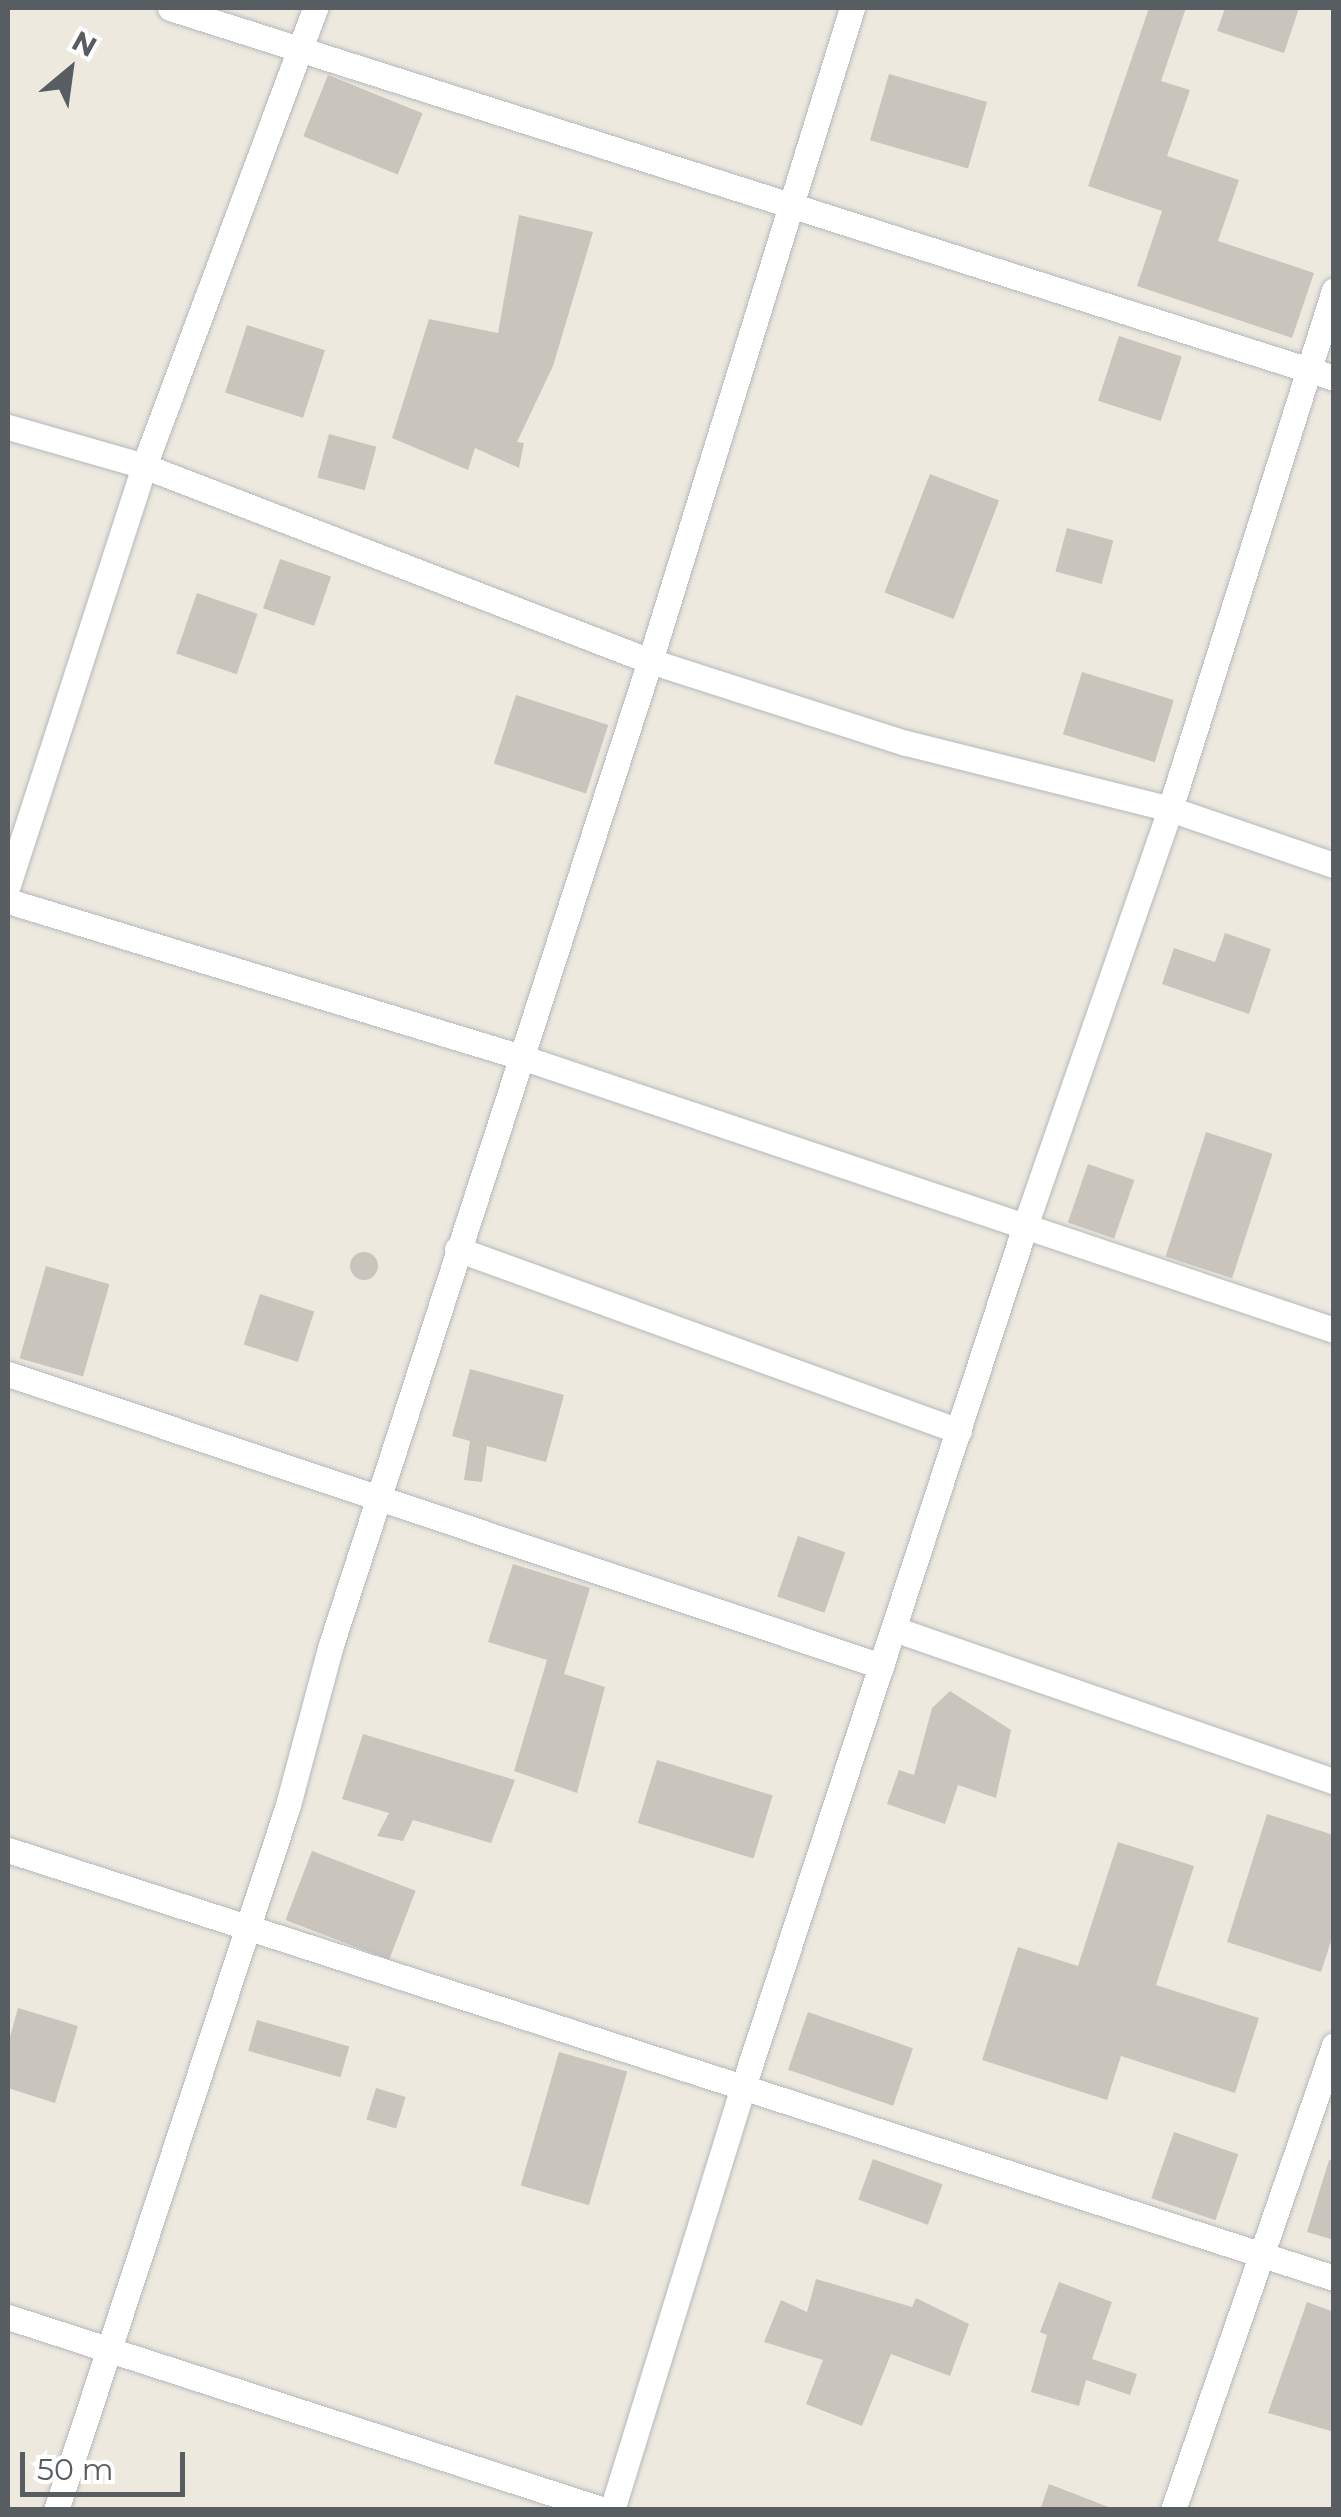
<!DOCTYPE html>
<style>
body{margin:0}
#map{position:relative;width:1341px;height:2517px;overflow:hidden;background:#ede9de;font-family:Montserrat,sans-serif}
div>[style]{position:absolute}
.building>*{inset:0;background:#c9c5bd;transform-origin:0 0}
.round{border-radius:50%}
.roads{filter:drop-shadow(0 0 2px #b5b8bd) drop-shadow(0 0 2px #b5b8bd)}
.minor>*{height:25px;margin:-12.5px;padding:0 12.5px;transform-origin:12.5px;border-radius:12.5px;background:#fff}
span{translate:-50% -50%;white-space:nowrap;text-align:center;line-height:1.15;-webkit-text-stroke:8px #fff;paint-order:stroke}
.frame{position:absolute;inset:0;border:10px solid #585d61;pointer-events:none}
.north{position:absolute;left:20px;top:20px;width:100px;height:100px;-webkit-text-stroke:8px #fff;paint-order:stroke;rotate:29deg;font-size:28px;font-weight:700;line-height:40px;text-align:center;color:#585d61}
.north::after{content:'';display:block;margin:auto;width:35px;height:45px;background:#585d61;clip-path:polygon(50% 0,100% 100%,50% 72%,0 100%)}
.scale{position:absolute;left:20px;top:2452px;width:165px;height:45px;box-sizing:border-box;border:5px solid #585d61;border-top:0;padding-left:12px;font-size:30px;line-height:35px;white-space:nowrap;color:#585d61;-webkit-text-stroke:8px #fff;paint-order:stroke}
</style>
<div id="map">
<div class="building">
<div style="clip-path:polygon(1149px 8px,1186px 8px,1161px 81px,1190px 90px,1167px 156px,1239px 180px,1218px 241px,1314px 273px,1292px 338px,1137px 286px,1162px 211px,1088px 186px)"></div>
<div style="clip-path:polygon(1225px 8px,1299px 8px,1284px 53px,1217px 31px)"></div>
<div style="left:889px;top:74px;width:102px;height:69px;rotate:16deg"></div>
<div style="left:328px;top:75px;width:102px;height:66px;rotate:22deg"></div>
<div style="clip-path:polygon(519px 215px,593px 232px,553px 366px,517px 442px,524px 443px,519px 468px,475px 448px,468px 470px,392px 438px,429px 319px,498px 333px)"></div>
<div style="left:247px;top:325px;width:82px;height:71px;rotate:18deg"></div>
<div style="left:1119px;top:336px;width:66px;height:68px;rotate:18deg"></div>
<div style="left:329px;top:434px;width:49px;height:45px;rotate:15deg"></div>
<div style="left:930px;top:474px;width:74px;height:127px;rotate:21deg"></div>
<div style="left:1067px;top:528px;width:48px;height:45px;rotate:15deg"></div>
<div style="left:280px;top:559px;width:54px;height:52px;rotate:19deg"></div>
<div style="left:197px;top:593px;width:64px;height:64px;rotate:19deg"></div>
<div style="left:1082px;top:672px;width:96px;height:65px;rotate:17deg"></div>
<div style="left:516px;top:695px;width:97px;height:72px;rotate:18deg"></div>
<div style="clip-path:polygon(1225px 933px,1271px 949px,1249px 1014px,1162px 984px,1174px 948px,1215px 962px)"></div>
<div style="left:1206px;top:1132px;width:70px;height:131px;rotate:18deg"></div>
<div style="left:1088px;top:1164px;width:49px;height:62px;rotate:19deg"></div>
<div class="round" style="left:350px;top:1252px;width:28px;height:28px"></div>
<div style="left:46px;top:1266px;width:66px;height:96px;rotate:16deg"></div>
<div style="left:260px;top:1294px;width:57px;height:53px;rotate:18deg"></div>
<div style="clip-path:polygon(470px 1369px,564px 1395px,546px 1462px,487px 1446px,482px 1482px,464px 1480px,470px 1441px,452px 1436px)"></div>
<div style="left:798px;top:1536px;width:50px;height:64px;rotate:19deg"></div>
<div style="clip-path:polygon(513px 1564px,590px 1588px,564px 1674px,605px 1687px,577px 1793px,514px 1771px,547px 1660px,488px 1642px)"></div>
<div style="clip-path:polygon(950px 1691px,1011px 1730px,996px 1798px,958px 1785px,945px 1824px,887px 1804px,899px 1770px,914px 1775px,932px 1708px)"></div>
<div style="clip-path:polygon(363px 1734px,515px 1780px,491px 1843px,413px 1820px,403px 1841px,377px 1836px,389px 1813px,342px 1799px)"></div>
<div style="left:657px;top:1760px;width:121px;height:66px;rotate:17deg"></div>
<div style="clip-path:polygon(1267px 1814px,1334px 1835px,1334px 1932px,1321px 1972px,1227px 1942px)"></div>
<div style="clip-path:polygon(1118px 1842px,1194px 1866px,1156px 1985px,1259px 2018px,1235px 2093px,1121px 2056px,1107px 2100px,982px 2060px,1018px 1947px,1078px 1966px)"></div>
<div style="left:312px;top:1851px;width:111px;height:74px;rotate:21deg"></div>
<div style="clip-path:polygon(18px 2008px,78px 2026px,55px 2103px,8px 2088px,8px 2044px)"></div>
<div style="left:808px;top:2012px;width:111px;height:61px;rotate:19deg"></div>
<div style="left:257px;top:2020px;width:96px;height:32px;rotate:16deg"></div>
<div style="left:559px;top:2052px;width:71px;height:139px;rotate:16deg"></div>
<div style="left:376px;top:2088px;width:31px;height:33px;rotate:17deg"></div>
<div style="left:1174px;top:2132px;width:68px;height:70px;rotate:19deg"></div>
<div style="left:873px;top:2159px;width:74px;height:43px;rotate:20deg"></div>
<div style="clip-path:polygon(1329px 2160px,1334px 2161px,1334px 2240px,1307px 2232px)"></div>
<div style="clip-path:polygon(816px 2279px,912px 2307px,916px 2298px,969px 2324px,950px 2376px,891px 2354px,862px 2426px,806px 2404px,823px 2360px,764px 2342px,781px 2300px,807px 2312px)"></div>
<div style="clip-path:polygon(1059px 2282px,1112px 2302px,1092px 2359px,1137px 2374px,1130px 2395px,1086px 2380px,1079px 2406px,1031px 2392px,1047px 2335px,1040px 2332px)"></div>
<div style="clip-path:polygon(1307px 2302px,1334px 2312px,1334px 2432px,1268px 2413px)"></div>
<div style="clip-path:polygon(1049px 2484px,1111px 2508px,1111px 2510px,1040px 2510px)"></div>
</div>
<div class="roads">
<div class="minor">
<div style="left:170px;top:8px;width:1221px;rotate:17.63deg"></div>
<div style="left:8px;top:427px;width:141px;rotate:16deg"></div>
<div style="left:144px;top:466px;width:542px;rotate:21.08deg"></div>
<div style="left:650px;top:661px;width:269px;rotate:17.8deg"></div>
<div style="left:906px;top:743px;width:272px;rotate:14deg"></div>
<div style="left:1170px;top:809px;width:173px;rotate:18.9deg"></div>
<div style="left:8px;top:885px;width:441px;rotate:-72deg"></div>
<div style="left:144px;top:466px;width:489px;rotate:-69.5deg"></div>
<div style="left:8px;top:901px;width:533px;rotate:16.91deg"></div>
<div style="left:518px;top:1056px;width:861px;rotate:18.56deg"></div>
<div style="left:457px;top:1249px;width:534px;rotate:19.93deg"></div>
<div style="left:8px;top:1374px;width:921px;rotate:18.49deg"></div>
<div style="left:894px;top:1629px;width:466px;rotate:19.1deg"></div>
<div style="left:8px;top:1850px;width:1393px;rotate:17.89deg"></div>
<div style="left:8px;top:2317px;width:626px;rotate:17.94deg"></div>
<div style="left:56px;top:2510px;width:742px;rotate:-71.78deg"></div>
<div style="left:288px;top:1805px;width:163px;rotate:-75deg"></div>
<div style="left:330px;top:1648px;width:1038px;rotate:-72.04deg"></div>
<div style="left:650px;top:661px;width:684px;rotate:-72.81deg"></div>
<div style="left:612px;top:2510px;width:440px;rotate:-72.8deg"></div>
<div style="left:742px;top:2090px;width:909px;rotate:-71.86deg"></div>
<div style="left:1025px;top:1226px;width:441px;rotate:-70.8deg"></div>
<div style="left:1170px;top:809px;width:544px;rotate:-72.46deg"></div>
<div style="left:1173px;top:2510px;width:492px;rotate:-70.9deg"></div>
</div>
</div>
<div class="frame"></div>
<div class="north">N</div>
<div class="scale">50 m</div>
</div>
